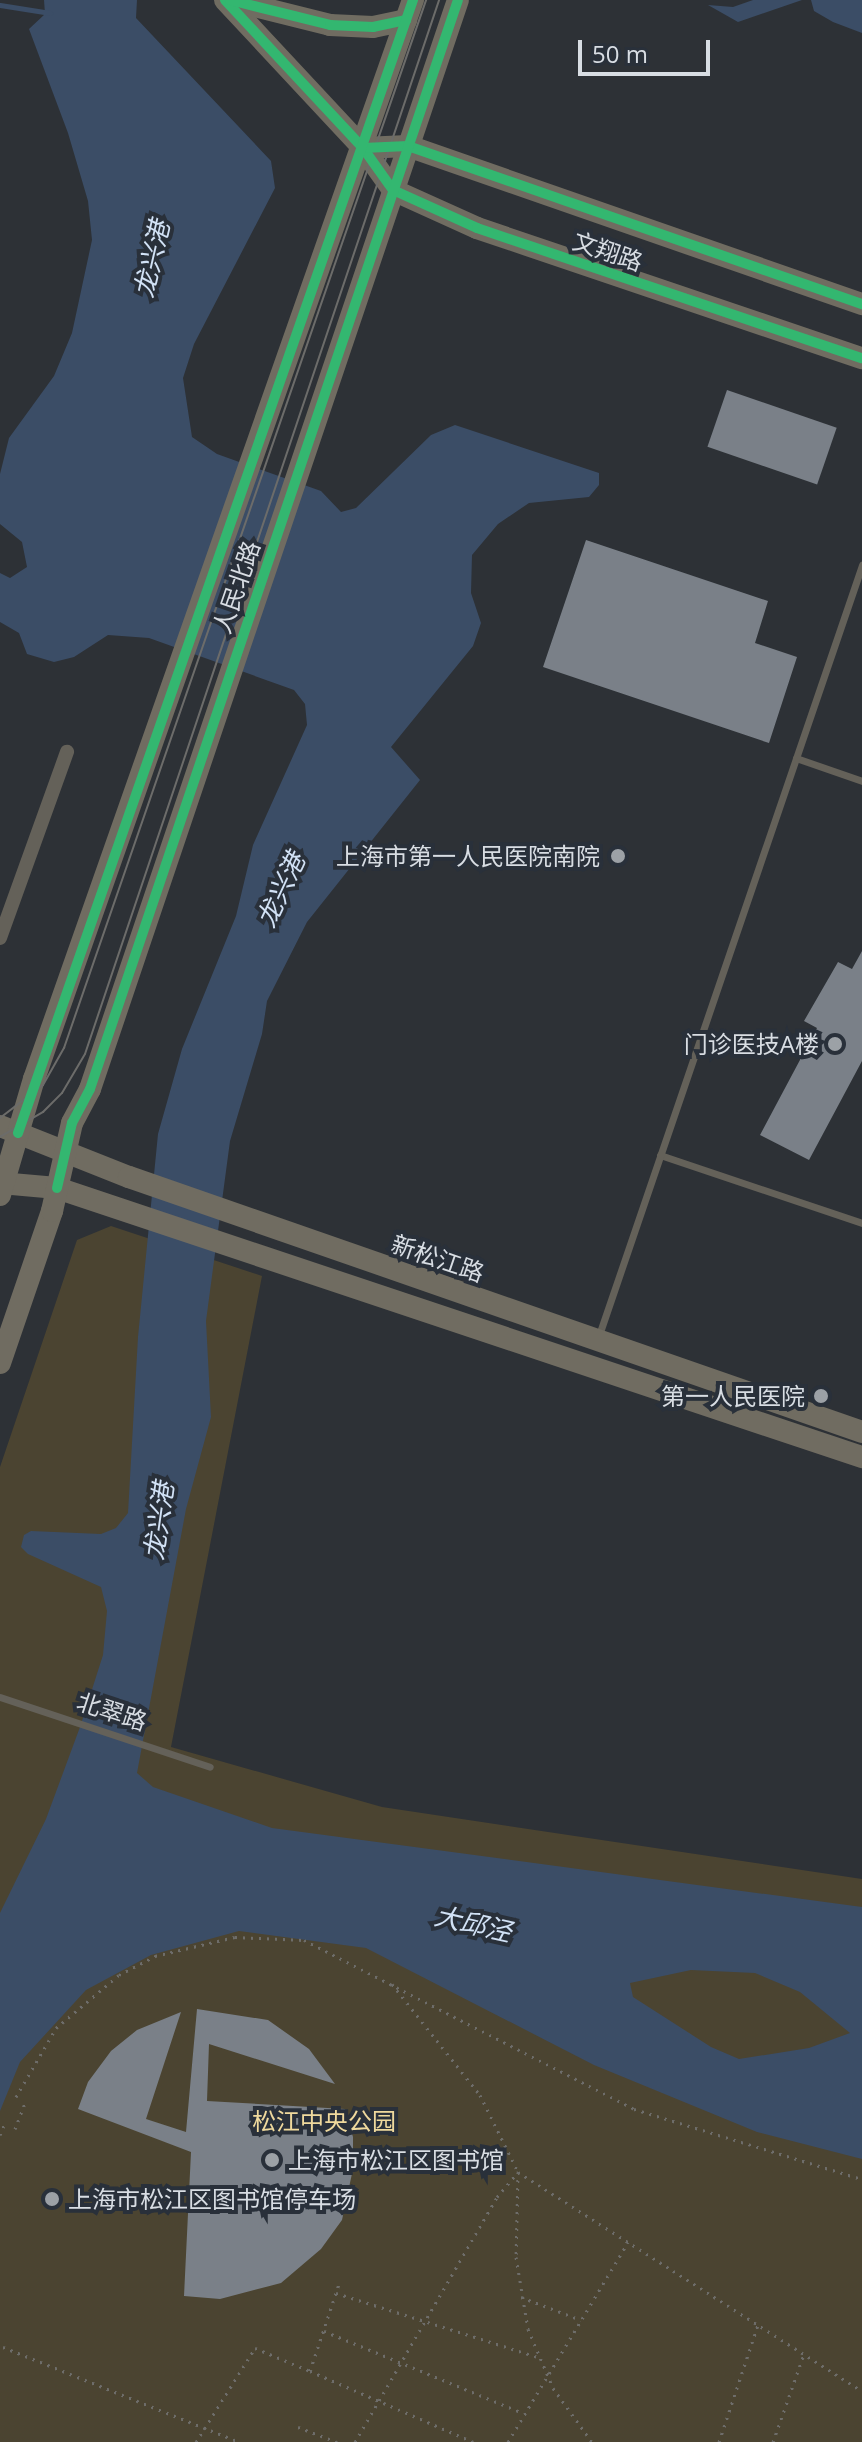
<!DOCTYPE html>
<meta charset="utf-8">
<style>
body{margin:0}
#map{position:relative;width:862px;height:2442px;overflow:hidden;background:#2d3136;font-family:"Open Sans","Noto Sans SC",sans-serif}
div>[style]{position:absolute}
.green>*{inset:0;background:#4b4431}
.water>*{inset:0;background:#3b4d66}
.stream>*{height:5px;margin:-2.5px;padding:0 2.5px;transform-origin:2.5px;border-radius:2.5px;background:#3b4d66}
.building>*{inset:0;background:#7a8088;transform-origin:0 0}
.path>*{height:3px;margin-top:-1.5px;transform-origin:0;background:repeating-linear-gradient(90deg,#6e6d6a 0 2px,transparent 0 8px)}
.lane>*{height:7px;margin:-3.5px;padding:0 3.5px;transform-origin:3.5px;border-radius:3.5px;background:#646159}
.street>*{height:14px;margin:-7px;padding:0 7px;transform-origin:7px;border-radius:7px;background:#646159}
.secondary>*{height:22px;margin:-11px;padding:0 11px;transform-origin:11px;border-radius:11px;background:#706c61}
.tram>*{height:2px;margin:-1px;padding:0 1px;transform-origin:1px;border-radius:1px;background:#6c6c6a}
.cycleway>*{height:10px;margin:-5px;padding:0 5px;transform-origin:5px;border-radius:5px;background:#33b770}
.dots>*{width:22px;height:22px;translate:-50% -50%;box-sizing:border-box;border:4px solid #29303a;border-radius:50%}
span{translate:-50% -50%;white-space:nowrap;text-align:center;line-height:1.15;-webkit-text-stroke:8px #29303a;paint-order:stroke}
.street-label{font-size:24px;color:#d8dde3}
.poi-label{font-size:24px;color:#d8dde3}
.right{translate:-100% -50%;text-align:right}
.left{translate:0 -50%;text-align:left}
.park-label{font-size:24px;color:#efd99d}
.water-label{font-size:26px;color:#d2e2f6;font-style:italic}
.scale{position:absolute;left:578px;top:40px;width:132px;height:36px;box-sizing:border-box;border:4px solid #d8dde3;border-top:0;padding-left:10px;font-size:24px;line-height:28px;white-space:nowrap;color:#d8dde3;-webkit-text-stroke:6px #29303a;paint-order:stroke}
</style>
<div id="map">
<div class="green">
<div style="clip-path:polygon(111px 1226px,262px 1276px,171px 1747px,382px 1807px,862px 1879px,862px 2442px,0 2442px,0 1467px,77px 1240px)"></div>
</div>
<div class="water">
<div style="clip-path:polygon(evenodd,44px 0,137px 0,136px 18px,271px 161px,275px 188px,194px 344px,183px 378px,192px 437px,217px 454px,321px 491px,341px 512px,356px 508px,431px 435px,455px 425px,599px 473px,599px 485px,589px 497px,529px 503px,498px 524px,472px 555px,471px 593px,481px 623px,473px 646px,391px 747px,420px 780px,307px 922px,267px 1001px,262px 1034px,230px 1141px,206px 1321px,211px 1417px,186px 1509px,137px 1773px,153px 1787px,272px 1828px,862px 1907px,862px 2159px,757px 2132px,594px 2065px,366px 1948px,239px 1931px,151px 1955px,86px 1990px,20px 2062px,0 2111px,0 1913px,46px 1819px,80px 1727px,103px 1655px,107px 1611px,101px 1587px,28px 1554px,21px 1547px,24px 1535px,31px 1531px,101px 1534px,116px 1528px,128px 1513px,138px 1337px,158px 1134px,182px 1049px,236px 916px,253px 845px,307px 725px,305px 704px,294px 690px,149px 638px,108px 635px,74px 657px,54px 662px,27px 654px,19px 633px,0 622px,0 573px,10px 578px,27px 567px,22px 542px,0 524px,0 474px,9px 438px,54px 376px,72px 333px,92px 240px,88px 201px,68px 133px,29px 29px,45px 14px,44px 0,691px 1970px,755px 1973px,800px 1992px,850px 2033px,809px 2048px,739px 2059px,711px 2047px,633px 1997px,630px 1983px,691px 1970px)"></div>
<div style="clip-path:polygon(753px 0,802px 0,738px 22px,708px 5px,733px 7px)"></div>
<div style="clip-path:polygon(811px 0,862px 0,862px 33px,833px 22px,814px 11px)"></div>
</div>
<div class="stream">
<div style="left:0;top:5px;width:51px;rotate:9.1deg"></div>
</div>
<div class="building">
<div style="left:727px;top:390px;width:116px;height:60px;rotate:19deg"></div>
<div style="clip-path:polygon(586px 540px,768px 601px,755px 643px,797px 657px,769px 743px,543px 667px)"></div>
<div style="clip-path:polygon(862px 951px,862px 1061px,809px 1160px,760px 1135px,817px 1028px,804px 1021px,838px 962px,852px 969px)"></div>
<div style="clip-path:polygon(197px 2009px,268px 2020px,309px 2049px,335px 2084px,209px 2044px,207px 2101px,345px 2109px,353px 2137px,353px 2169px,342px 2220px,321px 2249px,281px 2283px,220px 2299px,184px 2296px,191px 2152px,78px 2109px,88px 2082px,111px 2051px,137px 2030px,181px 2012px,146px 2119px,186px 2132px)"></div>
</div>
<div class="path">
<div style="left:392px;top:1984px;width:142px;rotate:51.6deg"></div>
<div style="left:480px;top:2095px;width:86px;rotate:63.7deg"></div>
<div style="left:518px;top:2172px;width:85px;rotate:91.3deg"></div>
<div style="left:516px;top:2257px;width:73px;rotate:80.5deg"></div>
<div style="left:528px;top:2329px;width:64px;rotate:67deg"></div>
<div style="left:553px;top:2388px;width:67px;rotate:54.2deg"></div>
<div style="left:16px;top:2097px;width:80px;rotate:-59.9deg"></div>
<div style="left:56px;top:2028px;width:82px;rotate:-40.1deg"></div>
<div style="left:119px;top:1975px;width:41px;rotate:-27.8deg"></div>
<div style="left:155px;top:1956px;width:82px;rotate:-13.4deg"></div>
<div style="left:235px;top:1937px;width:69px;rotate:2.5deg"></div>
<div style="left:304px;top:1940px;width:371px;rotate:27.1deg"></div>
<div style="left:634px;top:2109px;width:239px;rotate:17.1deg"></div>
<div style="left:15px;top:2129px;width:30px;rotate:-69deg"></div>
<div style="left:0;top:2135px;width:11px;rotate:-68deg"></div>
<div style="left:336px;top:2293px;width:212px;rotate:17.6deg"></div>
<div style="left:521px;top:2297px;width:64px;rotate:21deg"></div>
<div style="left:324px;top:2331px;width:215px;rotate:22.4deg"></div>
<div style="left:3px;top:2347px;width:254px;rotate:21.9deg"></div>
<div style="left:310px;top:2371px;width:178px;rotate:23.5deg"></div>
<div style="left:298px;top:2427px;width:42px;rotate:21deg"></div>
<div style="left:196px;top:2442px;width:111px;rotate:-57.9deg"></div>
<div style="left:255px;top:2348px;width:60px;rotate:22.7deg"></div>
<div style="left:310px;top:2371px;width:92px;rotate:-71.6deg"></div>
<div style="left:355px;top:2442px;width:283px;rotate:-59.9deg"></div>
<div style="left:497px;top:2197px;width:33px;rotate:-50deg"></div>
<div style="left:518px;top:2172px;width:408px;rotate:32.5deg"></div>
<div style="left:508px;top:2442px;width:233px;rotate:-59deg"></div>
<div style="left:719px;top:2442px;width:123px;rotate:-71.6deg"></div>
<div style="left:773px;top:2442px;width:93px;rotate:-70.6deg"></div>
</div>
<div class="lane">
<div style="left:796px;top:758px;width:70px;rotate:19.2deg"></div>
<div style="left:660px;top:1155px;width:213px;rotate:18.6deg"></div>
<div style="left:599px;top:1335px;width:814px;rotate:-71.14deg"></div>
<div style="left:0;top:1697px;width:221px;rotate:18.4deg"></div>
</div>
<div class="street">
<div style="left:0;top:938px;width:198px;rotate:-70.2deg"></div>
</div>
<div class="secondary">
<div style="left:225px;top:0;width:202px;rotate:47deg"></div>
<div style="left:363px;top:148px;width:52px;rotate:54.5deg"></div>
<div style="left:393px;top:190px;width:92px;rotate:24.3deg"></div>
<div style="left:477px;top:228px;width:406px;rotate:18.7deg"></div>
<div style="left:230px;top:0;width:103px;rotate:14deg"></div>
<div style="left:330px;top:25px;width:43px;rotate:2.7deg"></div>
<div style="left:373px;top:27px;width:34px;rotate:-12deg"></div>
<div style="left:363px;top:148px;width:45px;rotate:-2.5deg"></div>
<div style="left:408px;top:146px;width:481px;rotate:19.2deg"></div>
<div style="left:0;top:1126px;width:139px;rotate:21.6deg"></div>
<div style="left:129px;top:1177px;width:776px;rotate:19.18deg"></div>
<div style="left:0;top:1183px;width:57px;rotate:5deg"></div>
<div style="left:57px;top:1188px;width:849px;rotate:18.48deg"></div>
<div style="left:0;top:1195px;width:121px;rotate:-73.7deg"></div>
<div style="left:34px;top:1079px;width:1144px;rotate:-70.65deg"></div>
<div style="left:0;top:1363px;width:161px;rotate:-71.1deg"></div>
<div style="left:52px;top:1211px;width:90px;rotate:-77.2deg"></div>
<div style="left:72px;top:1123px;width:38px;rotate:-62deg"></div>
<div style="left:90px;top:1089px;width:1149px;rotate:-71.33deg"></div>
</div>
<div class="tram">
<div style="left:0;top:1118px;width:54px;rotate:-37.5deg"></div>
<div style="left:43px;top:1085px;width:43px;rotate:-60.4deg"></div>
<div style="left:64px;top:1048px;width:1109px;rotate:-70.94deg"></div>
<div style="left:0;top:1137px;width:50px;rotate:-30.2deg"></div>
<div style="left:43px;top:1112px;width:27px;rotate:-45deg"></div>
<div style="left:62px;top:1093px;width:45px;rotate:-59.5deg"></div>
<div style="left:85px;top:1054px;width:1112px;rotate:-71.43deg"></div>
</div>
<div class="cycleway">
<div style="left:225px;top:0;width:202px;rotate:47deg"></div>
<div style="left:363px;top:148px;width:52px;rotate:54.5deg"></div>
<div style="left:393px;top:190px;width:92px;rotate:24.3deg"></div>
<div style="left:477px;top:228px;width:406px;rotate:18.7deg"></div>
<div style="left:230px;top:0;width:103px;rotate:14deg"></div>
<div style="left:330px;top:25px;width:43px;rotate:2.7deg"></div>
<div style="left:373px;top:27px;width:34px;rotate:-12deg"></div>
<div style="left:363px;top:148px;width:45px;rotate:-2.5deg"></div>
<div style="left:408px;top:146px;width:481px;rotate:19.2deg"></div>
<div style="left:18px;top:1133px;width:1200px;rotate:-70.78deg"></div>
<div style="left:57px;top:1188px;width:67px;rotate:-77deg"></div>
<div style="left:72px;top:1123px;width:38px;rotate:-62deg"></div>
<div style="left:90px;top:1089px;width:1149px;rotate:-71.33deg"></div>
</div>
<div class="dots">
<div style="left:618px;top:856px;background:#9ca1a6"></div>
<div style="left:835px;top:1044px;background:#9ca1a6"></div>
<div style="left:821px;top:1396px;background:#9ca1a6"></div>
<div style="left:272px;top:2160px;background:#9ca1a6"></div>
<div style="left:52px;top:2199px;background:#9ca1a6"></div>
</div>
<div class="street-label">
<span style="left:608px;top:251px;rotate:19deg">文翔路</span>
<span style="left:236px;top:587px;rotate:-71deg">人民北路</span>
<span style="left:438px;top:1258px;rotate:19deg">新松江路</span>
<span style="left:112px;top:1711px;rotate:18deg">北翠路</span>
</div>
<div class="poi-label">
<span class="right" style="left:600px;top:856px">上海市第一人民医院南院</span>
<span class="right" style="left:819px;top:1044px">门诊医技A楼</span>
<span class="right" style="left:805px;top:1396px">第一人民医院</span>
<span class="left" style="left:288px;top:2160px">上海市松江区图书馆</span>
<span class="left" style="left:68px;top:2199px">上海市松江区图书馆停车场</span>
</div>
<div class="park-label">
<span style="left:324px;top:2121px">松江中央公园</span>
</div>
<div class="water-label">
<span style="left:152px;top:259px;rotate:-77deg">龙兴港</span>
<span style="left:281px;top:890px;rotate:-65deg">龙兴港</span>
<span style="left:159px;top:1521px;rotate:-82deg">龙兴港</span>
<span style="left:473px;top:1924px;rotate:13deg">大邱泾</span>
</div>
<div class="scale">50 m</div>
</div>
